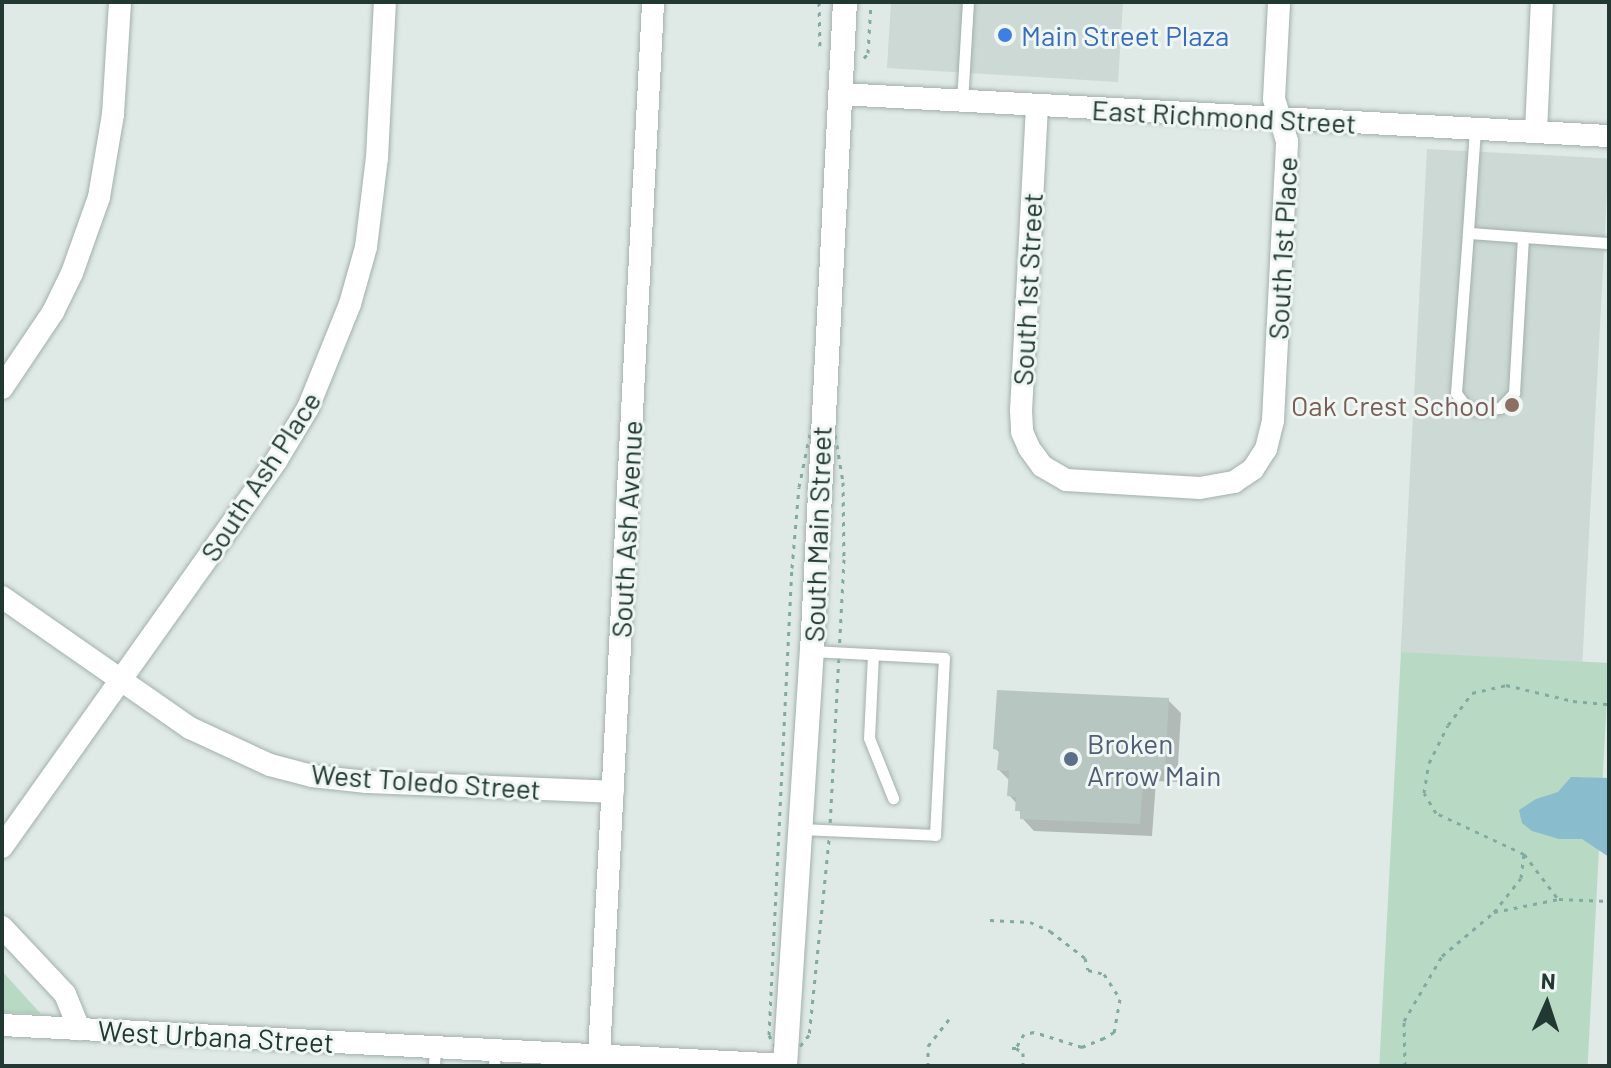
<!DOCTYPE html>
<style>
body{margin:0}
#map{position:relative;width:1611px;height:1068px;overflow:hidden;background:#dfe9e5;font-family:Barlow,sans-serif}
div>[style]{position:absolute}
.built>*{inset:0;background:#cdd9d4;transform-origin:0 0}
.green>*{inset:0;background:#b8d9c4;transform-origin:0 0}
.water>*{inset:0;background:#89bccc}
.shadow>*{inset:0;background:#0003}
.building>*{inset:0;background:#b7c6c1}
.path>*{height:3px;margin-top:-1.5px;transform-origin:0;background:repeating-linear-gradient(90deg,#81aba1 0 4px,transparent 0 10px)}
.roads{filter:drop-shadow(0 0 2px #a2b0ac) drop-shadow(0 0 2px #a2b0ac)}
.lane>*{height:11px;margin:-5.5px;padding:0 5.5px;transform-origin:5.5px;border-radius:5.5px;background:#fff}
.street>*{height:22px;margin:-11px;padding:0 11px;transform-origin:11px;border-radius:11px;background:#fff}
.secondary>*{height:24px;margin:-12px;padding:0 12px;transform-origin:12px;border-radius:12px;background:#fff}
.dots>*{width:22px;height:22px;translate:-50% -50%;box-sizing:border-box;border:4px solid #eff6f3;border-radius:50%}
span{translate:-50% -50%;white-space:nowrap;text-align:center;line-height:1.15;-webkit-text-stroke:6px #eff6f3;paint-order:stroke}
.shop-label{font-size:28px;color:#366cbe}
.left{translate:0 -50%;text-align:left}
.street-label{font-size:28px;color:#213833}
.education-label{font-size:28px;color:#785e54}
.right{translate:-100% -50%;text-align:right}
.service-label{font-size:28px;color:#4e5e75}
.frame{position:absolute;inset:0;border:4px solid #213833;pointer-events:none}
.north{position:absolute;left:1507px;top:964px;width:80px;height:80px;-webkit-text-stroke:6px #eff6f3;paint-order:stroke;rotate:3deg;font-size:22px;font-weight:700;line-height:32px;text-align:center;color:#213833}
.north::after{content:'';display:block;margin:auto;width:28px;height:36px;background:#213833;clip-path:polygon(50% 0,100% 100%,50% 72%,0 100%)}
</style>
<div id="map">
<div class="built">
<div style="clip-path:polygon(891px 2px,1123px 2px,1118px 82px,887px 68px)"></div>
<div style="left:1427px;top:149px;width:182px;height:504px;rotate:3deg"></div>
</div>
<div class="green">
<div style="left:1401px;top:652px;width:208px;height:415px;rotate:3deg"></div>
<div style="clip-path:polygon(2px 971px,41px 1014px,2px 1012px)"></div>
</div>
<div class="water">
<div style="clip-path:polygon(1571px 777px,1609px 778px,1609px 857px,1582px 839px,1559px 839px,1532px 831px,1522px 823px,1519px 810px,1536px 799px,1558px 792px)"></div>
</div>
<div class="shadow">
<div style="clip-path:polygon(1168px 700px,1181px 713px,1177px 782px,1156px 781px,1152px 836px,1034px 831px,1022px 818px,1017px 804px,1009px 795px,1010px 781px,999px 770px,1000px 753px,995px 748px)"></div>
</div>
<div class="building">
<div style="clip-path:polygon(997px 690px,1169px 698px,1165px 770px,1144px 769px,1140px 824px,1020px 819px,1020px 811px,1015px 811px,1016px 797px,1007px 796px,1009px 771px,997px 770px,999px 750px,993px 749px)"></div>
</div>
<div class="path">
<div style="left:819px;top:2px;width:49px;rotate:88.8deg"></div>
<div style="left:864px;top:58px;width:6px;rotate:-51deg"></div>
<div style="left:868px;top:53px;width:51px;rotate:-86.6deg"></div>
<div style="left:824px;top:366px;width:118px;rotate:80.7deg"></div>
<div style="left:843px;top:482px;width:77px;rotate:89.3deg"></div>
<div style="left:844px;top:559px;width:271px;rotate:93deg"></div>
<div style="left:830px;top:830px;width:206px;rotate:95.8deg"></div>
<div style="left:809px;top:1035px;width:38px;rotate:129deg"></div>
<div style="left:785px;top:1065px;width:34px;rotate:-118deg"></div>
<div style="left:769px;top:1035px;width:468px;rotate:-87.2deg"></div>
<div style="left:792px;top:568px;width:81px;rotate:-85.1deg"></div>
<div style="left:799px;top:487px;width:124px;rotate:-78.3deg"></div>
<div style="left:1524px;top:854px;width:56px;rotate:52.9deg"></div>
<div style="left:1494px;top:912px;width:43px;rotate:-51.5deg"></div>
<div style="left:1521px;top:878px;width:24px;rotate:-83deg"></div>
<div style="left:1524px;top:854px;width:97px;rotate:-155deg"></div>
<div style="left:1436px;top:813px;width:23px;rotate:-121deg"></div>
<div style="left:1424px;top:793px;width:30px;rotate:-81deg"></div>
<div style="left:1429px;top:763px;width:42px;rotate:-63.4deg"></div>
<div style="left:1448px;top:725px;width:40px;rotate:-53deg"></div>
<div style="left:1472px;top:693px;width:35px;rotate:-13deg"></div>
<div style="left:1506px;top:685px;width:69px;rotate:13.4deg"></div>
<div style="left:1573px;top:701px;width:36px;rotate:5deg"></div>
<div style="left:990px;top:920px;width:40px;rotate:2.9deg"></div>
<div style="left:1030px;top:922px;width:22px;rotate:24deg"></div>
<div style="left:1050px;top:931px;width:44px;rotate:37.6deg"></div>
<div style="left:1085px;top:958px;width:12px;rotate:76deg"></div>
<div style="left:1088px;top:970px;width:16px;rotate:14deg"></div>
<div style="left:1104px;top:974px;width:30px;rotate:57deg"></div>
<div style="left:1120px;top:999px;width:34px;rotate:100deg"></div>
<div style="left:1114px;top:1032px;width:12px;rotate:149deg"></div>
<div style="left:1104px;top:1038px;width:24px;rotate:158deg"></div>
<div style="left:1082px;top:1047px;width:50px;rotate:-162.6deg"></div>
<div style="left:1034px;top:1032px;width:10px;rotate:169deg"></div>
<div style="left:1024px;top:1034px;width:16px;rotate:120deg"></div>
<div style="left:1016px;top:1048px;width:10px;rotate:180deg"></div>
<div style="left:1016px;top:1048px;width:9px;rotate:36deg"></div>
<div style="left:1023px;top:1053px;width:13px;rotate:90deg"></div>
<div style="left:928px;top:1066px;width:20px;rotate:-90deg"></div>
<div style="left:928px;top:1046px;width:34px;rotate:-52deg"></div>
<div style="left:1405px;top:1066px;width:45px;rotate:-91.3deg"></div>
<div style="left:1404px;top:1021px;width:75px;rotate:-59.7deg"></div>
<div style="left:1442px;top:956px;width:68px;rotate:-40.2deg"></div>
<div style="left:1494px;top:912px;width:66px;rotate:-11.3deg"></div>
<div style="left:1559px;top:899px;width:50px;rotate:2.3deg"></div>
</div>
<div class="roads">
<div class="lane">
<div style="left:962px;top:102px;width:100px;rotate:-86.6deg"></div>
<div style="left:1475px;top:129px;width:104px;rotate:93.9deg"></div>
<div style="left:1468px;top:233px;width:141px;rotate:4.1deg"></div>
<div style="left:1468px;top:233px;width:160px;rotate:94.3deg"></div>
<div style="left:1456px;top:393px;width:17px;rotate:54deg"></div>
<div style="left:1466px;top:407px;width:11px;rotate:15deg"></div>
<div style="left:1477px;top:410px;width:23px;rotate:-5deg"></div>
<div style="left:1500px;top:408px;width:21px;rotate:-47deg"></div>
<div style="left:1514px;top:393px;width:155px;rotate:-86.7deg"></div>
<div style="left:873px;top:654px;width:84px;rotate:92.7deg"></div>
<div style="left:869px;top:738px;width:65px;rotate:68.2deg"></div>
<div style="left:800px;top:829px;width:135px;rotate:2.5deg"></div>
<div style="left:935px;top:835px;width:177px;rotate:-87.1deg"></div>
<div style="left:944px;top:658px;width:132px;rotate:-177deg"></div>
<div style="left:434px;top:1066px;width:19px;rotate:-87deg"></div>
<div style="left:494px;top:1066px;width:16px;rotate:-86deg"></div>
</div>
<div class="street">
<div style="left:840px;top:94px;width:770px;rotate:3.13deg"></div>
<div style="left:1037px;top:106px;width:304px;rotate:93deg"></div>
<div style="left:1021px;top:410px;width:22px;rotate:87deg"></div>
<div style="left:1022px;top:432px;width:17px;rotate:66deg"></div>
<div style="left:1029px;top:448px;width:22px;rotate:54deg"></div>
<div style="left:1042px;top:466px;width:28px;rotate:30deg"></div>
<div style="left:1066px;top:480px;width:134px;rotate:3.4deg"></div>
<div style="left:1200px;top:488px;width:35px;rotate:-10deg"></div>
<div style="left:1234px;top:482px;width:23px;rotate:-34deg"></div>
<div style="left:1253px;top:469px;width:24px;rotate:-57deg"></div>
<div style="left:1266px;top:449px;width:30px;rotate:-76deg"></div>
<div style="left:1273px;top:420px;width:279px;rotate:-87.1deg"></div>
<div style="left:1287px;top:141px;width:44px;rotate:-107.2deg"></div>
<div style="left:1274px;top:99px;width:97px;rotate:-87deg"></div>
<div style="left:1536px;top:132px;width:130px;rotate:-87.4deg"></div>
<div style="left:2px;top:388px;width:92px;rotate:-56.1deg"></div>
<div style="left:53px;top:312px;width:43px;rotate:-64deg"></div>
<div style="left:72px;top:273px;width:81px;rotate:-70.4deg"></div>
<div style="left:99px;top:197px;width:84px;rotate:-80.4deg"></div>
<div style="left:113px;top:114px;width:112px;rotate:-86.4deg"></div>
<div style="left:2px;top:597px;width:229px;rotate:34.9deg"></div>
<div style="left:190px;top:728px;width:88px;rotate:24.8deg"></div>
<div style="left:270px;top:765px;width:43px;rotate:14.7deg"></div>
<div style="left:312px;top:776px;width:55px;rotate:6.2deg"></div>
<div style="left:367px;top:782px;width:246px;rotate:2.3deg"></div>
<div style="left:2px;top:847px;width:473px;rotate:-54.6deg"></div>
<div style="left:276px;top:461px;width:62px;rotate:-58.9deg"></div>
<div style="left:308px;top:408px;width:112px;rotate:-68deg"></div>
<div style="left:350px;top:304px;width:59px;rotate:-74.3deg"></div>
<div style="left:366px;top:247px;width:90px;rotate:-83deg"></div>
<div style="left:377px;top:158px;width:156px;rotate:-87.1deg"></div>
<div style="left:2px;top:927px;width:92px;rotate:46.8deg"></div>
<div style="left:65px;top:994px;width:38px;rotate:68deg"></div>
<div style="left:2px;top:1025px;width:784px;rotate:2.92deg"></div>
<div style="left:599px;top:1055px;width:1054px;rotate:-87.06deg"></div>
</div>
<div class="secondary">
<div style="left:785px;top:1066px;width:416px;rotate:-86.3deg"></div>
<div style="left:812px;top:651px;width:650px;rotate:-87.09deg"></div>
</div>
</div>
<div class="dots">
<div style="left:1005px;top:35px;background:#3f7fe0"></div>
<div style="left:1512px;top:405px;background:#8d6e63"></div>
<div style="left:1071px;top:759px;background:#5c6f8a"></div>
</div>
<div class="shop-label">
<span class="left" style="left:1021px;top:35px">Main Street Plaza</span>
</div>
<div class="street-label">
<span style="left:1224px;top:116px;rotate:3deg">East Richmond Street</span>
<span style="left:1282px;top:248px;rotate:-87deg">South 1st Place</span>
<span style="left:1027px;top:289px;rotate:-87deg">South 1st Street</span>
<span style="left:260px;top:476px;rotate:-57deg">South Ash Place</span>
<span style="left:626px;top:529px;rotate:-87deg">South Ash Avenue</span>
<span style="left:817px;top:534px;rotate:-88deg">South Main Street</span>
<span style="left:426px;top:781px;rotate:4deg">West Toledo Street</span>
<span style="left:216px;top:1036px;rotate:3deg">West Urbana Street</span>
</div>
<div class="education-label">
<span class="right" style="left:1496px;top:405px">Oak Crest School</span>
</div>
<div class="service-label">
<span class="left" style="left:1087px;top:759px">Broken<br>Arrow Main</span>
</div>
<div class="frame"></div>
<div class="north">N</div>
</div>
